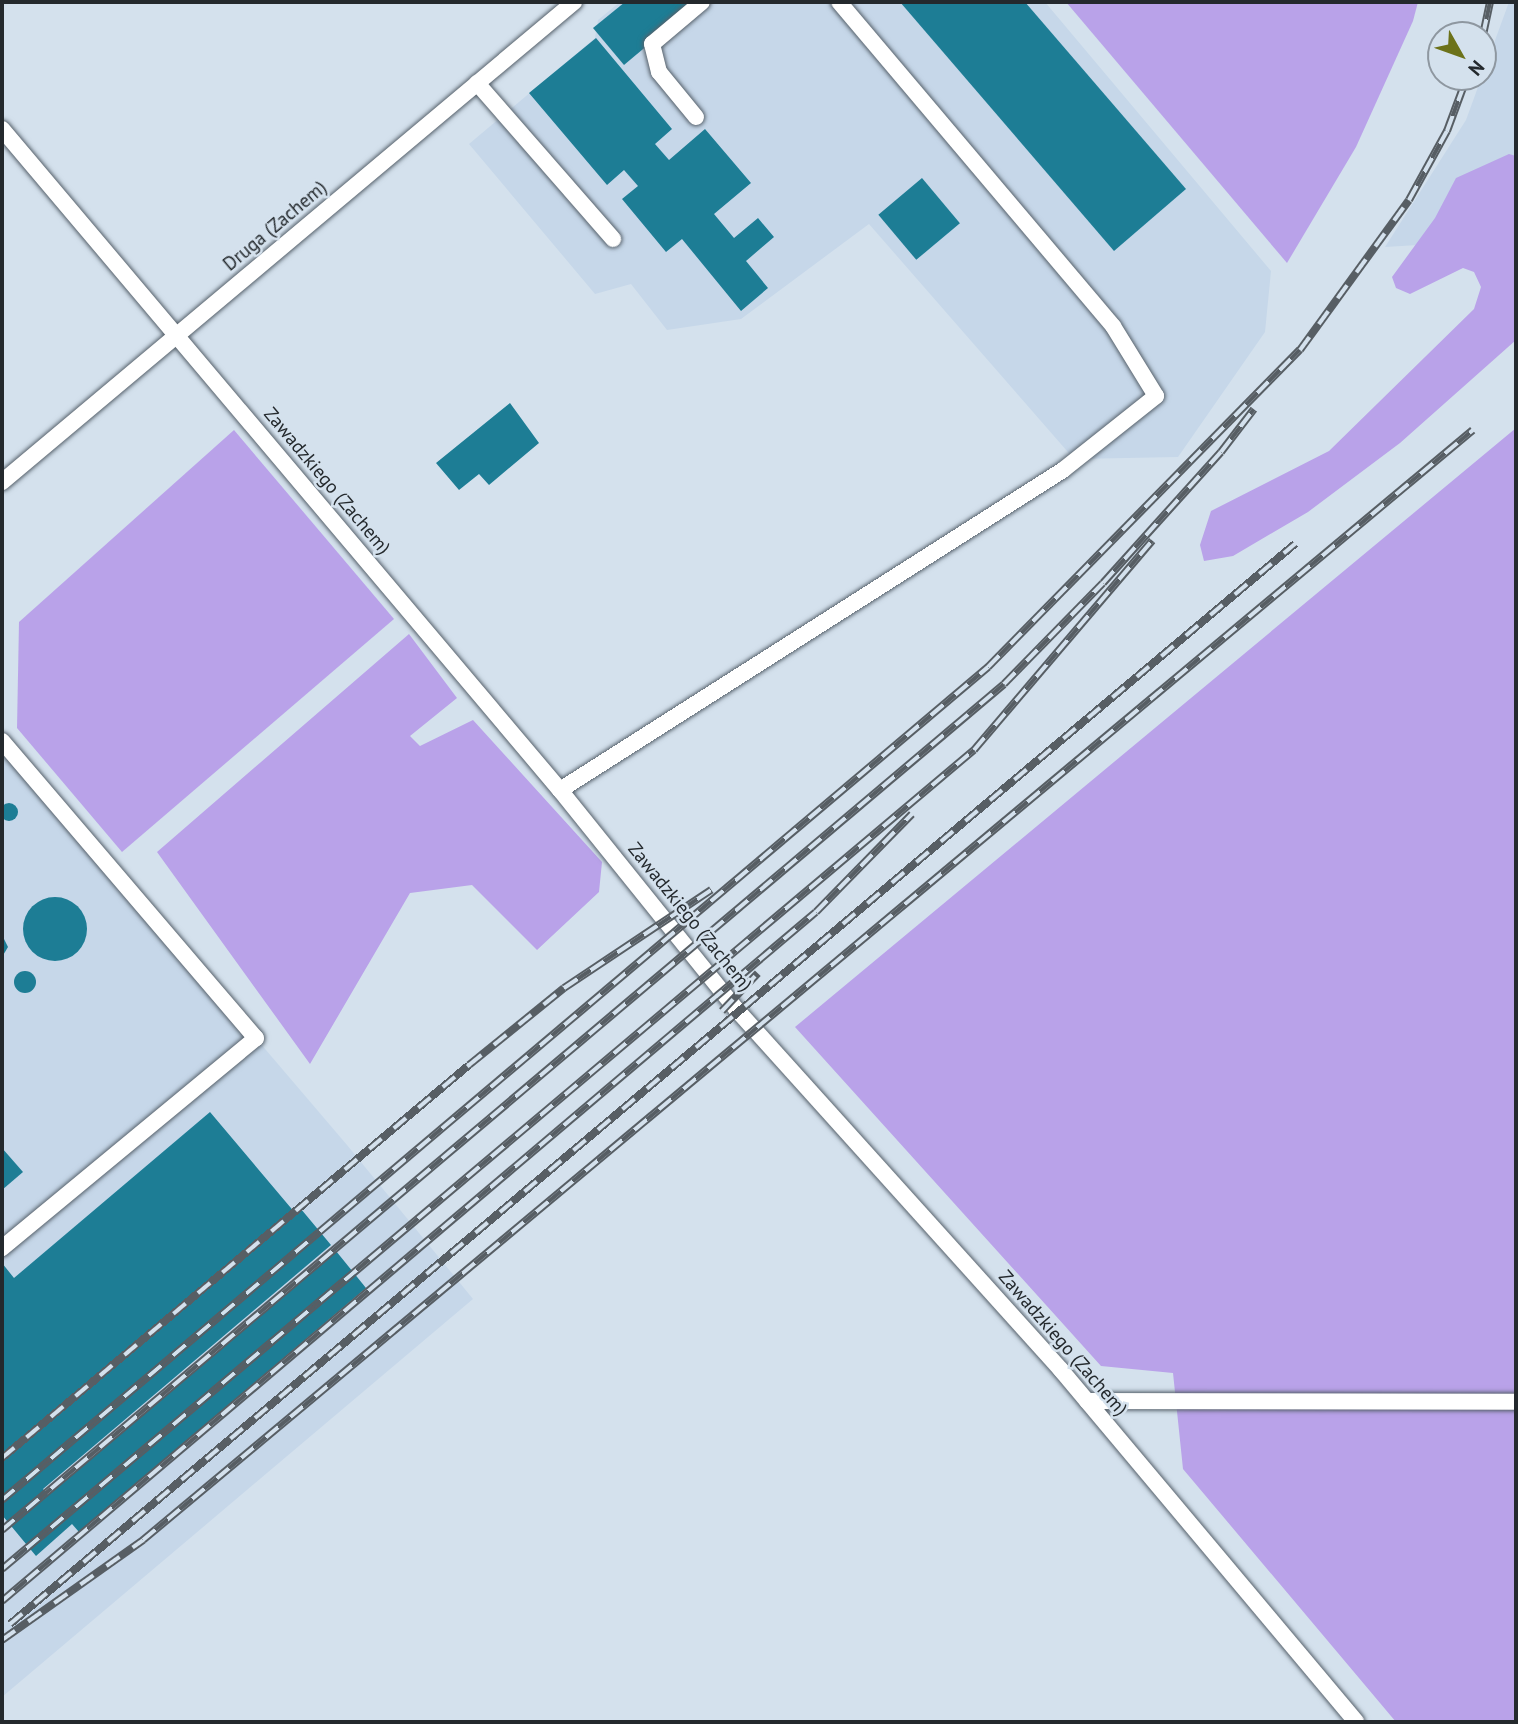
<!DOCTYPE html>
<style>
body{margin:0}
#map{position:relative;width:1518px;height:1724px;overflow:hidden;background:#d4e1ed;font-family:"PT Sans",sans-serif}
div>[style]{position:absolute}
.built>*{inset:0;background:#c6d7e9}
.green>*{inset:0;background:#b9a2e9}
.building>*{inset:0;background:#1d7d95;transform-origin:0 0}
.round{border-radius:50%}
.roads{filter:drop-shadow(0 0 2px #56616b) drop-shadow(0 0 2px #56616b)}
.lane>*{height:16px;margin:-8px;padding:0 8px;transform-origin:8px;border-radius:8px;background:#fff}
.rail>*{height:8px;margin-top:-4px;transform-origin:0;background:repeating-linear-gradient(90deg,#d4e1ed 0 16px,#575e64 0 32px);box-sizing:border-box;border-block:2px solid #575e64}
span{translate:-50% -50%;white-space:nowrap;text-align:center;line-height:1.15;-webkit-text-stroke:5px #d4e1ed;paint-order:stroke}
.street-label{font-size:19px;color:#24292d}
.frame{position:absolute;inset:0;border:4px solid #24292d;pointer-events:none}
.north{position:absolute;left:1427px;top:21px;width:70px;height:70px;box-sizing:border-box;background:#d4e1ed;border:2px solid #8e97a0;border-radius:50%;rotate:130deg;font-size:19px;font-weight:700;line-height:28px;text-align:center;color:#24292d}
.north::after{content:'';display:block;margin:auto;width:24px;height:32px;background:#6c721a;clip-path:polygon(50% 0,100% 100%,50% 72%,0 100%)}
</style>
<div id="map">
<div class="built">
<div style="clip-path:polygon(620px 2px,1045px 2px,1271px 271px,1265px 332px,1178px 457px,1074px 459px,869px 224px,741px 319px,667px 330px,631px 284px,595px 294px,469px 144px,595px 38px,598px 20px)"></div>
<div style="clip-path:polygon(1509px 2px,1516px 2px,1516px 239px,1385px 247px,1466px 120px)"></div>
<div style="clip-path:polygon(2px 741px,347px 1145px,473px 1299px,2px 1697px)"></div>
</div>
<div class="green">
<div style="clip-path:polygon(1066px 2px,1418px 2px,1413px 21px,1356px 147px,1287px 263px)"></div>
<div style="clip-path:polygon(1509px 154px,1516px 156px,1516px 340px,1400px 443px,1308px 512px,1233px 556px,1204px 561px,1200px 545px,1211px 511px,1329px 451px,1474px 309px,1481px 287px,1474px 272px,1463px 268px,1410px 294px,1396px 288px,1392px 277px,1435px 218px,1456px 178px)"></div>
<div style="clip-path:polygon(1516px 428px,1516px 1722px,1396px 1722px,1183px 1469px,1173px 1373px,1101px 1366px,795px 1027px)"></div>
<div style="clip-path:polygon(234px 430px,394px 619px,122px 852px,17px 728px,19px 622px)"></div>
<div style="clip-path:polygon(409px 634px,457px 698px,410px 736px,420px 746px,473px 720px,602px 862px,599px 892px,537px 950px,472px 885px,410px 893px,310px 1064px,157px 852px)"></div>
</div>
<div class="building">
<div style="clip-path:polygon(625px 2px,699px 2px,624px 65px,593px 28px)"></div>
<div style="clip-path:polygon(900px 2px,1025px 2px,1186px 189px,1114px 251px)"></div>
<div style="clip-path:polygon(596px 38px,672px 129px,655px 144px,669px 160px,705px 129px,751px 183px,714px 214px,734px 238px,758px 218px,774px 237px,746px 261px,768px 288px,741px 311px,682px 239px,666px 252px,622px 199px,638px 186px,624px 170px,607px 185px,529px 93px)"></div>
<div style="left:922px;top:178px;width:59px;height:57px;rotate:50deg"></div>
<div style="clip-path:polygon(510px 403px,539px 443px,489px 485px,479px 474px,459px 490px,436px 463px)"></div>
<div class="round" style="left:0;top:803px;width:18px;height:18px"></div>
<div class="round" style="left:23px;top:897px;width:64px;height:64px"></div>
<div style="clip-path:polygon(2px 935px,8px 947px,2px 957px)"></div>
<div class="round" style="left:14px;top:971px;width:22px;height:22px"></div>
<div style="clip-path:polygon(210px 1112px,296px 1214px,301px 1209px,331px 1245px,43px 1489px,48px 1495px,336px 1251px,366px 1288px,79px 1532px,72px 1524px,36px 1556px,2px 1515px,2px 1263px,14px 1278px)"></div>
<div style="clip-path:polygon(2px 1148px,23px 1172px,2px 1190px)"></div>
</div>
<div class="roads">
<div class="lane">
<div style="left:477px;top:83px;width:207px;rotate:48.9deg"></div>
<div style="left:696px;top:117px;width:58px;rotate:-129.4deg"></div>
<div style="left:659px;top:72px;width:29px;rotate:-104deg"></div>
<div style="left:652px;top:44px;width:65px;rotate:-40deg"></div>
<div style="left:2px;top:129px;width:865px;rotate:49.83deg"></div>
<div style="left:560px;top:790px;width:282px;rotate:51.2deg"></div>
<div style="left:737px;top:1010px;width:484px;rotate:48deg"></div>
<div style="left:1061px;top:1370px;width:459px;rotate:50deg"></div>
<div style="left:2px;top:482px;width:747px;rotate:-40deg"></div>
<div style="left:2px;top:741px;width:391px;rotate:49.5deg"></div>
<div style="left:256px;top:1038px;width:330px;rotate:140.4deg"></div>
<div style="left:560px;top:790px;width:596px;rotate:-32.46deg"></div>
<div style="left:1063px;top:470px;width:119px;rotate:-38.5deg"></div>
<div style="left:1156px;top:396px;width:82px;rotate:-121.6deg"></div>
<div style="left:1113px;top:326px;width:424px;rotate:-130.2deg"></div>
<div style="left:1087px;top:1401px;width:429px;rotate:0.1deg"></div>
</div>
</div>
<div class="rail">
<div style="left:1483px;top:35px;width:34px;rotate:-78deg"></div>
<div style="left:722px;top:1011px;width:52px;rotate:-46.5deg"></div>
<div style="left:2px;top:1458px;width:610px;rotate:-40.08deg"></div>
<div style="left:469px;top:1065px;width:122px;rotate:-39deg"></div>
<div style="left:564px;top:988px;width:177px;rotate:-33.7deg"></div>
<div style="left:2px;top:1500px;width:1291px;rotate:-40.19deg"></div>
<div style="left:988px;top:667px;width:445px;rotate:-45.5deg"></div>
<div style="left:1300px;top:350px;width:185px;rotate:-54deg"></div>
<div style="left:1409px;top:200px;width:79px;rotate:-61.2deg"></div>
<div style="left:1447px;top:131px;width:58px;rotate:-69.7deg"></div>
<div style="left:2px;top:1530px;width:1311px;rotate:-40.17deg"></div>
<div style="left:1004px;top:684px;width:141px;rotate:-45.6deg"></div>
<div style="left:1103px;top:583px;width:176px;rotate:-48deg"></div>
<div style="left:1221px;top:452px;width:54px;rotate:-52.5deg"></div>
<div style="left:2px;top:1569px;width:1271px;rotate:-40.12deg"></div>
<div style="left:974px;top:750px;width:275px;rotate:-49.6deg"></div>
<div style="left:2px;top:1601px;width:1066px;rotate:-40.25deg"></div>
<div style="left:816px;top:912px;width:137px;rotate:-45.6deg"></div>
<div style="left:10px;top:1624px;width:1679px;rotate:-40.05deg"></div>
<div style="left:2px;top:1640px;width:173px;rotate:-35.3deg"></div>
<div style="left:143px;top:1540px;width:1732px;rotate:-39.85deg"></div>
</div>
<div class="street-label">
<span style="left:275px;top:226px;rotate:-40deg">Druga (Zachem)</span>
<span style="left:327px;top:481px;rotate:50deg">Zawadzkiego (Zachem)</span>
<span style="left:690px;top:917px;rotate:51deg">Zawadzkiego (Zachem)</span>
<span style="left:1063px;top:1343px;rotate:49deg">Zawadzkiego (Zachem)</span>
</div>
<div class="frame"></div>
<div class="north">N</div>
</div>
